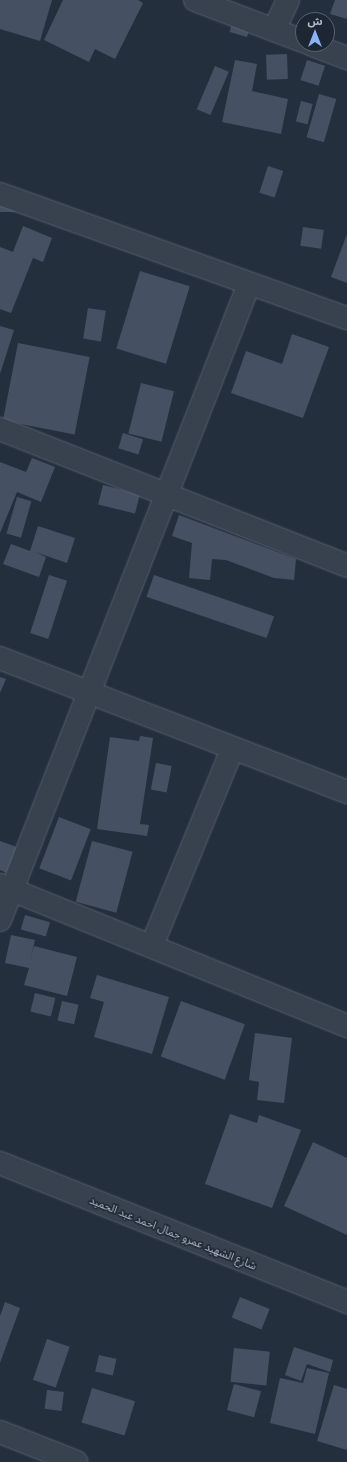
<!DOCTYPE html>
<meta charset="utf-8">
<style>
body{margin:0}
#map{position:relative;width:347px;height:1462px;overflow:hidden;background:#242f3e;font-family:"Open Sans","Noto Sans Arabic",sans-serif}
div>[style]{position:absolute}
.building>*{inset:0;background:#455162;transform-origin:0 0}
.roads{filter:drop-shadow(0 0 1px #565f6c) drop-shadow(0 0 1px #565f6c)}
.minor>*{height:22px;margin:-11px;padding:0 11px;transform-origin:11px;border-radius:11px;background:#38414e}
.tertiary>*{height:22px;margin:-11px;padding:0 11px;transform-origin:11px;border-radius:11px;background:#38414e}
span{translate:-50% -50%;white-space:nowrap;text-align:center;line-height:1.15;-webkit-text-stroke:3px #1d2633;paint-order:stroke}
.street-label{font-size:11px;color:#b4bcc9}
.north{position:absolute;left:295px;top:12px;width:40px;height:40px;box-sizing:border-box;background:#1d2633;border:1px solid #59626f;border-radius:50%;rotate:0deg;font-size:11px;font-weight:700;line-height:16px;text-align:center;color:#b4bcc9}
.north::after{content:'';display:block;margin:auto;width:14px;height:18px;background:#8ab4f8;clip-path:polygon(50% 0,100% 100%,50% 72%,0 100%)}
</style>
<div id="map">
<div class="building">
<div style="clip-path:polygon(0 0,52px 0,40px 41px,0 29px)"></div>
<div style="clip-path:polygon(63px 0,138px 0,143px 3px,115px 59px,95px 49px,89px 62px,44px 40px)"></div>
<div style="clip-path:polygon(335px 0,347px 0,347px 19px,330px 14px)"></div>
<div style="left:236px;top:10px;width:18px;height:23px;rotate:16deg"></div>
<div style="left:287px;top:54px;width:25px;height:21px;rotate:88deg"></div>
<div style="clip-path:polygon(235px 60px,257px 64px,252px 91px,288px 99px,281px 134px,222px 122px)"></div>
<div style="left:307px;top:60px;width:19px;height:21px;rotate:18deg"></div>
<div style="left:215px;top:66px;width:15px;height:47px;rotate:23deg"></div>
<div style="left:319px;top:94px;width:18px;height:45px;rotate:16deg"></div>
<div style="left:301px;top:101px;width:12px;height:21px;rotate:14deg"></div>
<div style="left:268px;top:166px;width:16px;height:28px;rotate:18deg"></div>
<div style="left:0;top:195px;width:16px;height:17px"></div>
<div style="clip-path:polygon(23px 226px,52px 238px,43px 262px,33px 258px,11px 313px,0 309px,0 247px,13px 252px)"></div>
<div style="left:303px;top:227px;width:21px;height:19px;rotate:8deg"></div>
<div style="clip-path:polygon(347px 234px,347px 283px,331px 277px)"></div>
<div style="left:140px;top:271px;width:52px;height:81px;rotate:17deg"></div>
<div style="left:88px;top:308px;width:18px;height:31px;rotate:9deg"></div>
<div style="clip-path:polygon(0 326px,14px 330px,0 374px)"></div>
<div style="clip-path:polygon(292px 334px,329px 347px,303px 418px,231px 393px,246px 351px,282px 364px)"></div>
<div style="left:18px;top:343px;width:73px;height:79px;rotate:11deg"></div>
<div style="left:141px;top:383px;width:34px;height:52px;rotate:14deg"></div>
<div style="left:123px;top:433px;width:21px;height:16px;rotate:17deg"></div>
<div style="clip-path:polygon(32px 458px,55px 467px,41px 502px,17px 492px,0 533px,0 462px,26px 472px)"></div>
<div style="left:103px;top:485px;width:38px;height:20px;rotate:14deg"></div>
<div style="left:17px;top:497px;width:15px;height:38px;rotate:16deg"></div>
<div style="clip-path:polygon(179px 515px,296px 559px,294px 580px,274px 578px,226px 560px,212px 559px,210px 580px,189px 578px,192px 543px,172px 536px)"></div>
<div style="clip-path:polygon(38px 526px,75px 538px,67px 563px,35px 552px,46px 557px,39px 577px,3px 564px,11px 544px,30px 551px)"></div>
<div style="left:49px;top:575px;width:19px;height:61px;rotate:18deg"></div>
<div style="left:154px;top:575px;width:127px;height:23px;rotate:19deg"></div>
<div style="clip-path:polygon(0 677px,6px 679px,0 693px)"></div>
<div style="clip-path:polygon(140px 736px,153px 738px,140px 824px,149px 825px,147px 836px,97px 829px,110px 737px,139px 741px)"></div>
<div style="left:156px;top:763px;width:16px;height:27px;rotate:11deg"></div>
<div style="left:59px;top:817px;width:34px;height:55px;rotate:21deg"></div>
<div style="clip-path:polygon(0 841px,17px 847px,7px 873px,0 870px)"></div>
<div style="left:92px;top:841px;width:42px;height:63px;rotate:15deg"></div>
<div style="left:25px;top:915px;width:26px;height:15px;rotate:16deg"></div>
<div style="clip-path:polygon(11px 935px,35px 940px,30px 961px,34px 946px,77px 957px,67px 996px,24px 985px,29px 968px,5px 963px)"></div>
<div style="clip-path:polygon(97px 975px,169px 997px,152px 1054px,94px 1037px,104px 1002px,90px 998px)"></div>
<div style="left:35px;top:993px;width:21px;height:19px;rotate:14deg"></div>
<div style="left:62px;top:1001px;width:17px;height:20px;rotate:13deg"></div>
<div style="left:181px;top:1001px;width:68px;height:59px;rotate:20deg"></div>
<div style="clip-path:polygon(255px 1033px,292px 1038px,284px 1103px,257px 1100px,259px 1082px,249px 1080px)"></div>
<div style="clip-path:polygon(230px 1114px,257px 1123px,259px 1115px,301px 1130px,272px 1208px,205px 1184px)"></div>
<div style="clip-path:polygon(313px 1142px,347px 1158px,347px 1235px,284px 1206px)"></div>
<div style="left:240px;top:1297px;width:32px;height:22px;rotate:22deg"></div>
<div style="clip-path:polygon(5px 1302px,20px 1308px,0 1363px,0 1316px)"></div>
<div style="left:47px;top:1339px;width:24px;height:43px;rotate:19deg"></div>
<div style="clip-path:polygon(294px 1347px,333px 1360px,330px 1372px,307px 1364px,301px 1381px,285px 1375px)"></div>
<div style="left:234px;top:1348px;width:36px;height:34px;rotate:6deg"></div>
<div style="left:99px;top:1355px;width:18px;height:17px;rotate:13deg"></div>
<div style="clip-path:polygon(307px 1368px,329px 1373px,315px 1434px,270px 1423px,280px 1378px,303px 1383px)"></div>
<div style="left:234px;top:1384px;width:28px;height:27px;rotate:15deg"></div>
<div style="clip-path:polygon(334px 1385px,347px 1389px,347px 1450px,317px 1441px)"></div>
<div style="left:92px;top:1388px;width:45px;height:36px;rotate:17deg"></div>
<div style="left:47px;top:1390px;width:17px;height:19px;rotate:7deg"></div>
</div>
<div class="roads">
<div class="minor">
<div style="left:195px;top:0;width:116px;rotate:20.8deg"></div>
<div style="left:274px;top:30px;width:33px;rotate:-65deg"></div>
<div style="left:310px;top:44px;width:40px;rotate:21deg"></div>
<div style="left:0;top:194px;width:368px;rotate:19.7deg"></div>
<div style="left:0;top:429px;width:373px;rotate:21.5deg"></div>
<div style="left:0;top:658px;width:372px;rotate:21.1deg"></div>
<div style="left:0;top:885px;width:375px;rotate:22.1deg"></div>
<div style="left:0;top:920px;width:683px;rotate:-68.62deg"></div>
<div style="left:152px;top:945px;width:211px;rotate:-67.7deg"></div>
<div style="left:0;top:1432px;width:82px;rotate:21.5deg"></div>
</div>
<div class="tertiary">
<div style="left:0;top:1163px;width:374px;rotate:21.8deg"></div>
</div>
</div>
<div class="street-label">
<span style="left:173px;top:1233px;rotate:22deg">شارع الشهيد عمرو جمال احمد عبد الحميد</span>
</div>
<div class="north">ش</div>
</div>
